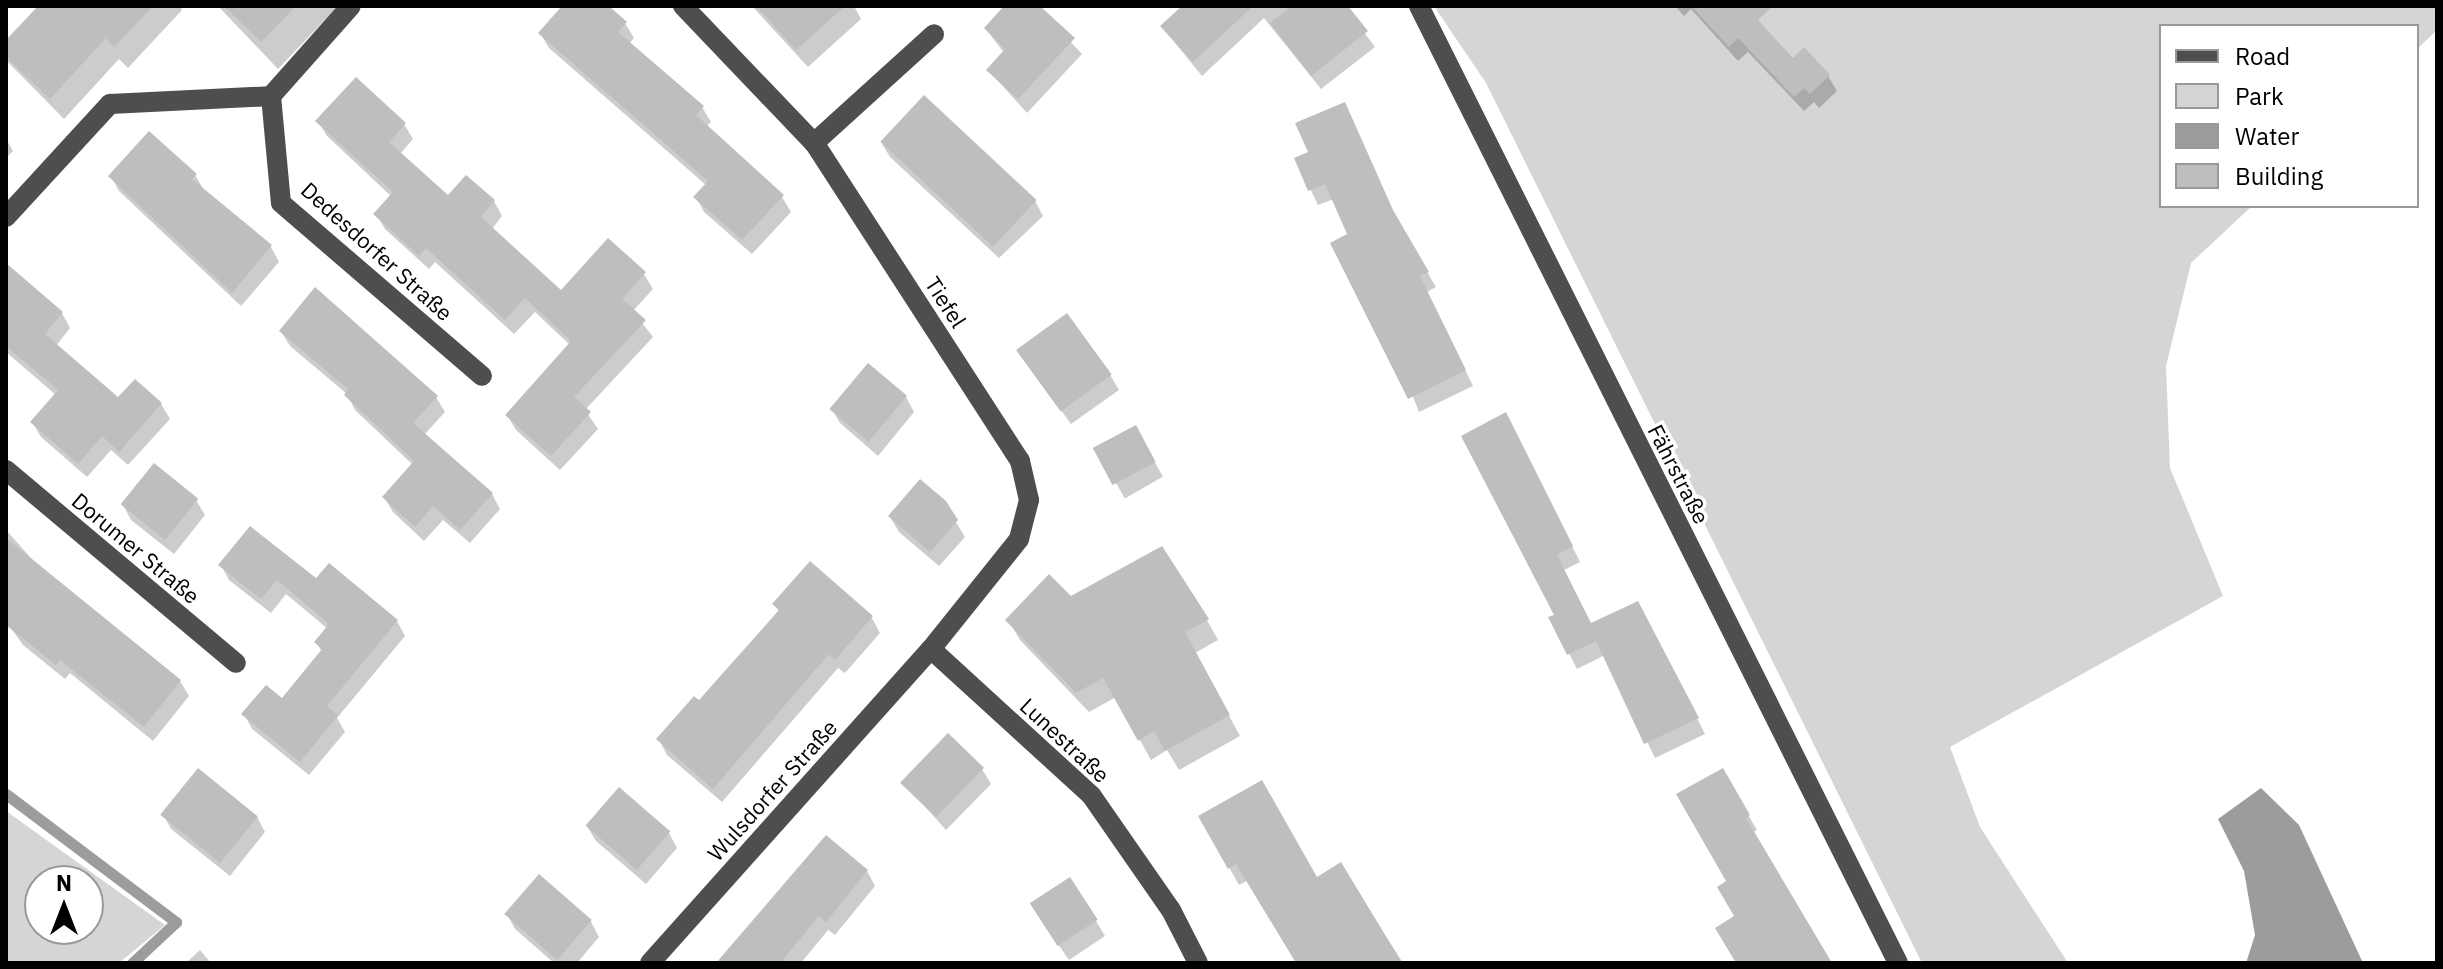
<!DOCTYPE html>
<meta charset="utf-8">
<style>
body{margin:0}
#map{position:relative;width:2443px;height:969px;overflow:hidden;background:#fff;font-family:"IBM Plex Sans",sans-serif}
div>[style]{position:absolute}
.green>*{inset:0;background:#d5d5d5}
.water>*{inset:0;background:#9c9c9c}
.shadow>*{inset:0;background:#0003;transform-origin:0 0}
.stream>*{height:11px;margin:-5.5px;padding:0 5.5px;transform-origin:5.5px;border-radius:5.5px;background:#9c9c9c}
.building>*{inset:0;background:#bebebe;transform-origin:0 0}
.minor>*{height:20px;margin:-10px;padding:0 10px;transform-origin:10px;border-radius:10px;background:#4e4e4e}
span{translate:-50% -50%;white-space:nowrap;text-align:center;line-height:1.15;-webkit-text-stroke:7px #fff;paint-order:stroke}
.street-label{font-size:22px;color:#000}
.frame{position:absolute;inset:0;border:8px solid #000;pointer-events:none}
.legend{position:absolute;left:2159px;top:24px;width:260px;height:184px;box-sizing:border-box;background:#fff;border:2px solid #999;margin:0;padding:10px 14px;list-style:none;font-size:24px;color:#000}
.legend li{display:flex;align-items:center;gap:16px;height:40px}
.legend b{width:40px;border:2px solid #999}
.north{position:absolute;left:24px;top:865px;width:80px;height:80px;box-sizing:border-box;background:#fff;border:2px solid #999;border-radius:50%;rotate:0deg;font-size:22px;font-weight:700;line-height:32px;text-align:center;color:#000}
.north::after{content:'';display:block;margin:auto;width:28px;height:36px;background:#000;clip-path:polygon(50% 0,100% 100%,50% 72%,0 100%)}
</style>
<div id="map">
<div class="green">
<div style="clip-path:polygon(1434px 6px,2437px 6px,2437px 30px,2417px 49px,2417px 26px,2161px 26px,2161px 206px,2252px 206px,2191px 263px,2166px 366px,2170px 468px,2223px 596px,1950px 747px,1980px 827px,2068px 963px,1922px 963px,1486px 83px)"></div>
<div style="clip-path:polygon(evenodd,6px 811px,165px 925px,119px 963px,6px 963px,6px 811px,40px 881px,88px 881px,88px 929px,40px 929px,40px 881px)"></div>
</div>
<div class="water">
<div style="clip-path:polygon(2261px 788px,2299px 825px,2363px 963px,2246px 963px,2255px 935px,2244px 871px,2218px 819px)"></div>
</div>
<div class="shadow">
<div style="clip-path:polygon(41px 6px,180px 6px,182px 10px,128px 68px,119px 59px,64px 119px,6px 60px,6px 43px)"></div>
<div style="clip-path:polygon(218px 6px,338px 6px,278px 69px)"></div>
<div style="clip-path:polygon(565px 6px,606px 6px,625px 23px,634px 38px,629px 44px,702px 107px,711px 122px,706px 127px,782px 197px,791px 212px,752px 254px,704px 212px,696px 197px,706px 185px,549px 48px,540px 33px)"></div>
<div style="clip-path:polygon(752px 6px,854px 6px,861px 19px,808px 67px)"></div>
<div style="clip-path:polygon(1007px 6px,1037px 6px,1082px 54px,1027px 113px,988px 70px,1004px 53px,986px 29px)"></div>
<div style="clip-path:polygon(1185px 6px,1345px 6px,1375px 47px,1321px 89px,1264px 18px,1202px 76px,1162px 27px)"></div>
<div style="clip-path:polygon(1675px 6px,1743px 6px,1793px 61px,1828px 76px,1837px 91px,1819px 108px,1814px 102px,1804px 111px,1748px 52px,1738px 61px,1691px 9px,1684px 16px)"></div>
<div style="clip-path:polygon(1344px 104px,1400px 226px,1436px 287px,1427px 292px,1473px 386px,1419px 412px,1334px 199px,1318px 205px,1296px 159px,1310px 153px)"></div>
<div style="clip-path:polygon(318px 121px,404px 124px,413px 139px,400px 154px,448px 198px,494px 201px,502px 216px,492px 229px,561px 293px,644px 274px,653px 289px,633px 311px,653px 337px,585px 410px,598px 429px,560px 470px,516px 430px,507px 415px,570px 345px,535px 312px,514px 334px,435px 262px,429px 269px,385px 229px,376px 214px,392px 197px,327px 136px)"></div>
<div style="clip-path:polygon(6px 139px,13px 151px,6px 158px)"></div>
<div style="clip-path:polygon(881px 142px,1035px 201px,1043px 216px,999px 258px,890px 157px)"></div>
<div style="clip-path:polygon(195px 175px,204px 190px,271px 247px,279px 262px,241px 306px,119px 191px,111px 176px)"></div>
<div style="clip-path:polygon(6px 281px,62px 313px,70px 328px,56px 346px,118px 400px,161px 404px,170px 419px,128px 465px,111px 450px,87px 477px,41px 437px,32px 422px,56px 395px,6px 352px)"></div>
<div style="clip-path:polygon(281px 331px,436px 397px,445px 412px,424px 435px,492px 494px,500px 509px,470px 543px,443px 520px,424px 541px,393px 512px,384px 497px,413px 465px,355px 410px,347px 394px,290px 346px)"></div>
<div style="clip-path:polygon(1028px 365px,1110px 375px,1119px 390px,1071px 424px)"></div>
<div style="clip-path:polygon(906px 397px,914px 412px,878px 456px,840px 423px,831px 408px)"></div>
<div style="left:1135px;top:428px;width:56px;height:44px;rotate:60deg"></div>
<div style="clip-path:polygon(1514px 430px,1580px 562px,1564px 570px,1591px 626px,1646px 618px,1705px 734px,1655px 758px,1605px 655px,1577px 669px,1551px 618px,1557px 616px)"></div>
<div style="clip-path:polygon(196px 500px,205px 515px,174px 554px,131px 520px,123px 505px)"></div>
<div style="clip-path:polygon(944px 502px,965px 537px,939px 566px,899px 532px,890px 517px)"></div>
<div style="clip-path:polygon(6px 530px,39px 567px,180px 681px,189px 696px,153px 741px,70px 673px,65px 679px,23px 645px,6px 621px)"></div>
<div style="clip-path:polygon(221px 565px,317px 581px,397px 621px,405px 636px,337px 718px,345px 732px,309px 775px,252px 729px,244px 714px,282px 701px,322px 652px,316px 642px,328px 629px,286px 594px,271px 613px,229px 580px)"></div>
<div style="clip-path:polygon(1071px 598px,1207px 620px,1218px 640px,1195px 653px,1240px 736px,1179px 770px,1167px 750px,1151px 760px,1116px 697px,1089px 712px,1020px 640px,1008px 620px)"></div>
<div style="clip-path:polygon(775px 604px,872px 618px,880px 633px,845px 673px,838px 668px,722px 802px,667px 755px,659px 740px,700px 703px,779px 612px)"></div>
<div style="clip-path:polygon(982px 769px,991px 784px,946px 830px,903px 782px)"></div>
<div style="clip-path:polygon(1722px 770px,1757px 830px,1752px 833px,1829px 963px,1738px 963px)"></div>
<div style="clip-path:polygon(163px 814px,257px 817px,265px 832px,230px 876px,171px 829px)"></div>
<div style="clip-path:polygon(1201px 817px,1316px 879px,1340px 865px,1403px 963px,1298px 963px,1248px 880px,1239px 885px)"></div>
<div style="clip-path:polygon(587px 826px,669px 833px,677px 848px,646px 884px,596px 841px)"></div>
<div style="clip-path:polygon(867px 871px,875px 886px,835px 935px,828px 930px,801px 963px,726px 963px)"></div>
<div style="clip-path:polygon(540px 877px,591px 922px,599px 937px,577px 963px,554px 963px,515px 929px,507px 914px)"></div>
<div style="clip-path:polygon(1041px 920px,1096px 921px,1105px 936px,1069px 960px)"></div>
<div style="clip-path:polygon(200px 950px,211px 963px,186px 963px)"></div>
</div>
<div class="stream">
<div style="left:6px;top:794px;width:213px;rotate:37deg"></div>
<div style="left:176px;top:922px;width:60px;rotate:137deg"></div>
</div>
<div class="building">
<div style="clip-path:polygon(38px 6px,153px 6px,114px 47px,106px 38px,50px 99px,6px 57px,6px 40px)"></div>
<div style="clip-path:polygon(224px 6px,296px 6px,261px 42px)"></div>
<div style="clip-path:polygon(562px 6px,609px 6px,627px 22px,618px 32px,704px 106px,696px 115px,784px 195px,742px 240px,693px 197px,708px 181px,538px 33px)"></div>
<div style="clip-path:polygon(756px 6px,845px 6px,796px 50px)"></div>
<div style="clip-path:polygon(1004px 6px,1040px 6px,1075px 38px,1018px 99px,986px 70px,1005px 49px,984px 28px)"></div>
<div style="clip-path:polygon(1182px 6px,1253px 6px,1193px 62px,1160px 26px)"></div>
<div style="clip-path:polygon(1292px 6px,1348px 6px,1368px 31px,1311px 76px,1270px 23px)"></div>
<div style="clip-path:polygon(1691px 6px,1773px 6px,1758px 20px,1793px 58px,1804px 47px,1830px 75px,1810px 94px,1804px 88px,1794px 97px,1738px 38px,1729px 47px)"></div>
<div style="clip-path:polygon(356px 77px,406px 123px,389px 142px,448px 195px,466px 175px,495px 200px,481px 217px,561px 290px,608px 238px,646px 272px,622px 299px,646px 320px,574px 397px,591px 412px,551px 456px,505px 415px,571px 341px,525px 298px,505px 320px,426px 248px,419px 256px,373px 214px,393px 192px,315px 121px)"></div>
<div style="left:924px;top:95px;width:154px;height:64px;rotate:43deg"></div>
<div style="clip-path:polygon(1345px 102px,1393px 210px,1429px 272px,1420px 276px,1466px 370px,1408px 399px,1330px 243px,1347px 234px,1325px 184px,1308px 191px,1294px 158px,1308px 152px,1295px 123px)"></div>
<div style="clip-path:polygon(149px 131px,197px 174px,192px 179px,272px 245px,232px 293px,108px 176px)"></div>
<div style="clip-path:polygon(6px 263px,63px 312px,45px 334px,118px 397px,135px 379px,162px 403px,119px 452px,102px 436px,78px 464px,30px 422px,58px 390px,6px 346px)"></div>
<div style="clip-path:polygon(315px 287px,438px 396px,413px 423px,493px 493px,460px 530px,433px 506px,415px 527px,382px 497px,414px 461px,344px 395px,348px 389px,279px 331px)"></div>
<div style="left:1067px;top:313px;width:76px;height:63px;rotate:54deg"></div>
<div style="left:868px;top:363px;width:51px;height:60px;rotate:40deg"></div>
<div style="clip-path:polygon(1506px 412px,1573px 546px,1557px 555px,1591px 623px,1638px 601px,1699px 718px,1644px 744px,1596px 641px,1567px 655px,1548px 617px,1554px 615px,1461px 436px)"></div>
<div style="left:1136px;top:425px;width:42px;height:49px;rotate:62deg"></div>
<div style="left:154px;top:463px;width:57px;height:53px;rotate:39deg"></div>
<div style="clip-path:polygon(920px 479px,946px 501px,958px 520px,930px 552px,888px 516px)"></div>
<div style="clip-path:polygon(250px 526px,316px 578px,329px 563px,398px 620px,327px 706px,338px 715px,300px 762px,241px 714px,266px 685px,282px 698px,322px 649px,314px 642px,329px 624px,277px 580px,261px 599px,218px 565px)"></div>
<div style="clip-path:polygon(6px 538px,181px 680px,144px 727px,60px 660px,56px 665px,6px 625px)"></div>
<div style="clip-path:polygon(1162px 546px,1209px 619px,1185px 632px,1230px 715px,1165px 751px,1154px 731px,1138px 741px,1103px 678px,1076px 693px,1005px 620px,1049px 574px,1071px 596px)"></div>
<div style="clip-path:polygon(810px 561px,873px 616px,835px 660px,829px 654px,713px 789px,656px 739px,694px 696px,699px 700px,779px 610px,772px 604px)"></div>
<div style="left:948px;top:733px;width:50px;height:69px;rotate:44deg"></div>
<div style="left:198px;top:768px;width:77px;height:60px;rotate:39deg"></div>
<div style="clip-path:polygon(1723px 768px,1750px 815px,1746px 818px,1832px 963px,1736px 963px,1715px 928px,1734px 916px,1717px 887px,1726px 881px,1676px 794px)"></div>
<div style="clip-path:polygon(1262px 780px,1317px 877px,1341px 862px,1402px 963px,1296px 963px,1236px 864px,1228px 869px,1198px 816px)"></div>
<div style="left:619px;top:787px;width:68px;height:51px;rotate:41deg"></div>
<div style="clip-path:polygon(826px 835px,868px 870px,826px 922px,819px 916px,780px 963px,716px 963px)"></div>
<div style="left:539px;top:874px;width:70px;height:53px;rotate:41deg"></div>
<div style="left:1070px;top:877px;width:51px;height:48px;rotate:57deg"></div>
</div>
<div class="minor">
<div style="left:1419px;top:6px;width:1070px;rotate:63.41deg"></div>
<div style="left:271px;top:96px;width:107px;rotate:84.7deg"></div>
<div style="left:281px;top:203px;width:265px;rotate:40.7deg"></div>
<div style="left:814px;top:143px;width:162px;rotate:-42.2deg"></div>
<div style="left:6px;top:217px;width:154px;rotate:-47.4deg"></div>
<div style="left:110px;top:104px;width:161px;rotate:-2.8deg"></div>
<div style="left:271px;top:96px;width:120px;rotate:-48.4deg"></div>
<div style="left:6px;top:470px;width:300px;rotate:40deg"></div>
<div style="left:931px;top:649px;width:217px;rotate:42.4deg"></div>
<div style="left:1091px;top:795px;width:140px;rotate:55.2deg"></div>
<div style="left:1171px;top:910px;width:59px;rotate:63deg"></div>
<div style="left:650px;top:963px;width:421px;rotate:-48.2deg"></div>
<div style="left:931px;top:649px;width:141px;rotate:-51.3deg"></div>
<div style="left:1019px;top:539px;width:40px;rotate:-75.6deg"></div>
<div style="left:1029px;top:500px;width:40px;rotate:-103deg"></div>
<div style="left:1020px;top:461px;width:379px;rotate:-122.9deg"></div>
<div style="left:814px;top:143px;width:190px;rotate:-133.7deg"></div>
</div>
<div class="street-label">
<span style="left:377px;top:251px;rotate:42deg">Dedesdorfer Straße</span>
<span style="left:946px;top:302px;rotate:57deg">Tiefel</span>
<span style="left:1679px;top:474px;rotate:63deg">Fährstraße</span>
<span style="left:136px;top:548px;rotate:40deg">Dorumer Straße</span>
<span style="left:1065px;top:740px;rotate:43deg">Lunestraße</span>
<span style="left:772px;top:790px;rotate:-48deg">Wulsdorfer Straße</span>
</div>
<div class="frame"></div>
<ul class="legend">
<li><b style="height:10px;background:#4e4e4e"></b>Road</li>
<li><b style="height:22px;background:#d5d5d5"></b>Park</li>
<li><b style="height:22px;background:#9c9c9c"></b>Water</li>
<li><b style="height:22px;background:#bebebe"></b>Building</li>
</ul>
<div class="north">N</div>
</div>
